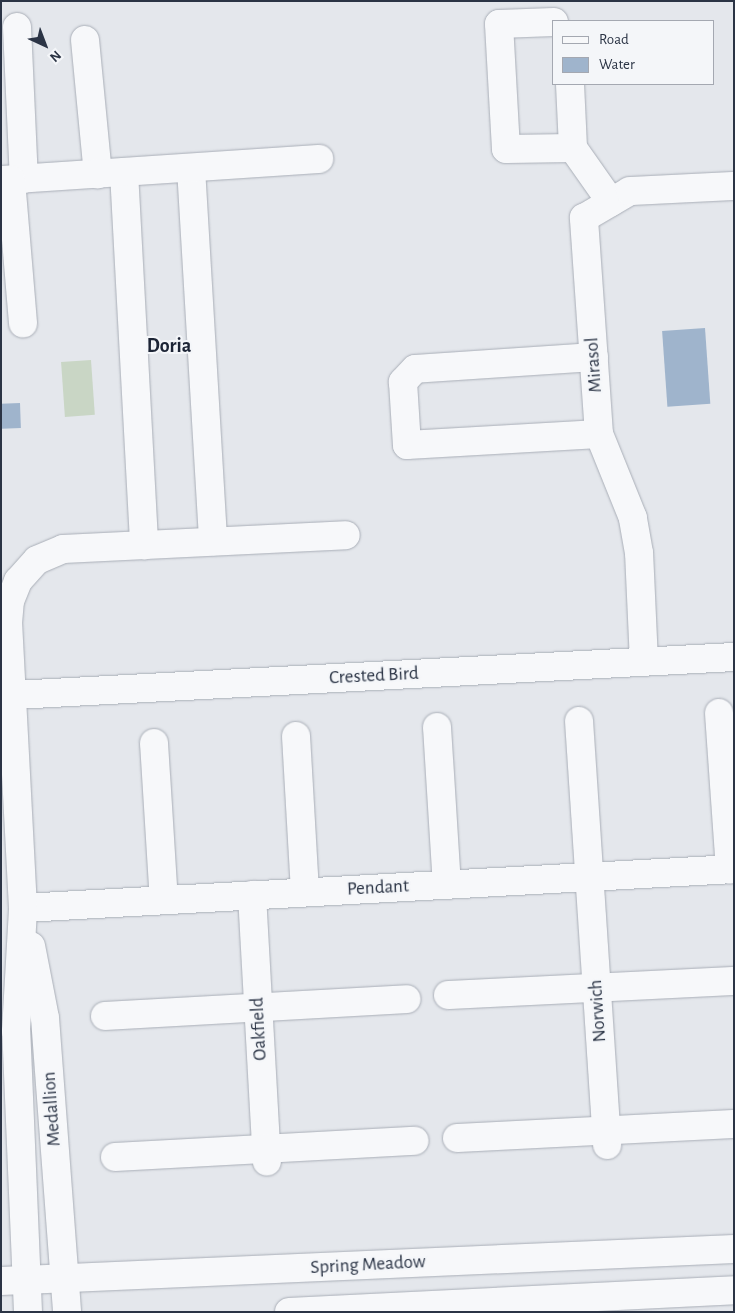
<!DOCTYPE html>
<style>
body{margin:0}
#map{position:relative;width:735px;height:1313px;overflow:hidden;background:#e4e7ec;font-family:"Alegreya Sans",sans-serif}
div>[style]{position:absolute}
.green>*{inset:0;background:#c9d6c5;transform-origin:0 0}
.water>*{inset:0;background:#9fb4cc;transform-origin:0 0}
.roads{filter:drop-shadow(0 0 1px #a9aeb7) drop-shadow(0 0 1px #a9aeb7)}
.minor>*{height:28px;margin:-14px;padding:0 14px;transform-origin:14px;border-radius:14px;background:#f7f8fa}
span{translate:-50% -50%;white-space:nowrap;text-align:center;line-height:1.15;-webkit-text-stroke:4px #f4f6f9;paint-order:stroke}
.street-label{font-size:19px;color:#2b3445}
.neighbourhood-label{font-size:20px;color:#1d2536;font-weight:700}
.frame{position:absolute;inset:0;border:2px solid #2b3445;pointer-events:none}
.legend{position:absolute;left:552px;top:20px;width:162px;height:65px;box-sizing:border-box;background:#f4f6f9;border:1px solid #a4a8b1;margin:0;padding:6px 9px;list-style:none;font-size:15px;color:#2b3445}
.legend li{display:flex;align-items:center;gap:10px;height:25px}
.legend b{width:25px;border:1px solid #a4a8b1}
.north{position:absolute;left:20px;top:20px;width:50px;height:50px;-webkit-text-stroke:4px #f4f6f9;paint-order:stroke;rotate:137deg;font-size:14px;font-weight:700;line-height:20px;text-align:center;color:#2b3445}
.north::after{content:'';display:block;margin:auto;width:18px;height:22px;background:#2b3445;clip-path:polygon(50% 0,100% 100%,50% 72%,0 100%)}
</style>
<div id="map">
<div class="green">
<div style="left:91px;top:360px;width:55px;height:30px;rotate:86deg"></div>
</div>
<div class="water">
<div style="left:705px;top:328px;width:76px;height:43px;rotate:86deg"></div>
<div style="left:20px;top:403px;width:25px;height:19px;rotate:88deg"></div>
</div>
<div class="roads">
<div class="minor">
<div style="left:554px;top:22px;width:55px;rotate:177.9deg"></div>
<div style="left:499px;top:24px;width:125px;rotate:86.8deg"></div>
<div style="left:506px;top:149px;width:67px;rotate:-0.9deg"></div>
<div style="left:17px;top:27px;width:152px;rotate:87.4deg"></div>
<div style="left:85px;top:40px;width:135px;rotate:84.5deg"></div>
<div style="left:570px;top:84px;width:64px;rotate:87.3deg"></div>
<div style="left:573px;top:148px;width:66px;rotate:54.9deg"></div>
<div style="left:191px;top:168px;width:374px;rotate:86.6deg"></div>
<div style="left:124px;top:172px;width:374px;rotate:86.9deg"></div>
<div style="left:1px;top:180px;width:319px;rotate:-3.8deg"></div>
<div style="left:11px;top:180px;width:144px;rotate:85.2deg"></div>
<div style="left:594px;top:357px;width:179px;rotate:176.2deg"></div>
<div style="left:415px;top:369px;width:18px;rotate:133deg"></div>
<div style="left:403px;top:382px;width:63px;rotate:86.4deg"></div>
<div style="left:407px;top:445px;width:192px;rotate:-3.3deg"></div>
<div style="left:644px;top:662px;width:109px;rotate:-92.6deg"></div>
<div style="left:639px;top:553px;width:36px;rotate:-100deg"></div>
<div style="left:633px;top:518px;width:91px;rotate:-112deg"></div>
<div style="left:599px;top:434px;width:217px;rotate:-94deg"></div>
<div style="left:584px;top:218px;width:53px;rotate:-30.4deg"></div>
<div style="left:630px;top:191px;width:104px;rotate:-2.8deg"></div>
<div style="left:14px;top:695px;width:721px;rotate:-3.02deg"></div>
<div style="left:719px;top:713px;width:157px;rotate:86deg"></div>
<div style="left:579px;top:721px;width:425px;rotate:86.2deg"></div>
<div style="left:437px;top:727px;width:158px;rotate:86.4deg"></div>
<div style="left:296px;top:736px;width:156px;rotate:86.7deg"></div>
<div style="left:154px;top:743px;width:157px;rotate:86.4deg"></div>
<div style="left:252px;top:895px;width:267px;rotate:86.8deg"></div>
<div style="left:23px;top:908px;width:712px;rotate:-3.14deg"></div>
<div style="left:31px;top:946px;width:73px;rotate:79deg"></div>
<div style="left:45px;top:1018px;width:295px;rotate:85.7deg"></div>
<div style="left:448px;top:995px;width:286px;rotate:-2.8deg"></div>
<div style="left:105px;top:1016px;width:302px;rotate:-3.2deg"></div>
<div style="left:457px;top:1138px;width:277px;rotate:-2.9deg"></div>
<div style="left:115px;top:1157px;width:300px;rotate:-3.1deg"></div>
<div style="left:1px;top:1281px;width:734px;rotate:-2.5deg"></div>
<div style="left:28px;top:1312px;width:281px;rotate:-92.4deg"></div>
<div style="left:16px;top:1031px;width:123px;rotate:-86.7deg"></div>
<div style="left:23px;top:908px;width:285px;rotate:-93deg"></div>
<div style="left:8px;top:623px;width:22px;rotate:-85deg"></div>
<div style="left:10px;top:601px;width:22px;rotate:-68deg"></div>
<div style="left:18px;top:581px;width:28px;rotate:-48deg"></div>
<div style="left:37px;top:560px;width:28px;rotate:-23deg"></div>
<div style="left:63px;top:549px;width:283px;rotate:-2.8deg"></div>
<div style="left:289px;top:1312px;width:446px;rotate:-2.8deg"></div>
</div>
</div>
<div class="street-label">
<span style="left:594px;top:365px;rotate:-94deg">Mirasol</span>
<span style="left:374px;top:676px;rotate:-3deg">Crested Bird</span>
<span style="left:378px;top:888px;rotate:-3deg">Pendant</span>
<span style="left:598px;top:1011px;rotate:-94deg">Norwich</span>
<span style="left:259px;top:1029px;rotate:-93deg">Oakfield</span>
<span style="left:52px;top:1109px;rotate:-94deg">Medallion</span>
<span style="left:368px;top:1265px;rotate:-3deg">Spring Meadow</span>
</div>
<div class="neighbourhood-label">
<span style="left:169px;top:346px">Doria</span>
</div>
<div class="frame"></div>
<ul class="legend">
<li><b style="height:6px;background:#f7f8fa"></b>Road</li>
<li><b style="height:14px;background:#9fb4cc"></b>Water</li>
</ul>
<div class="north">N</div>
</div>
